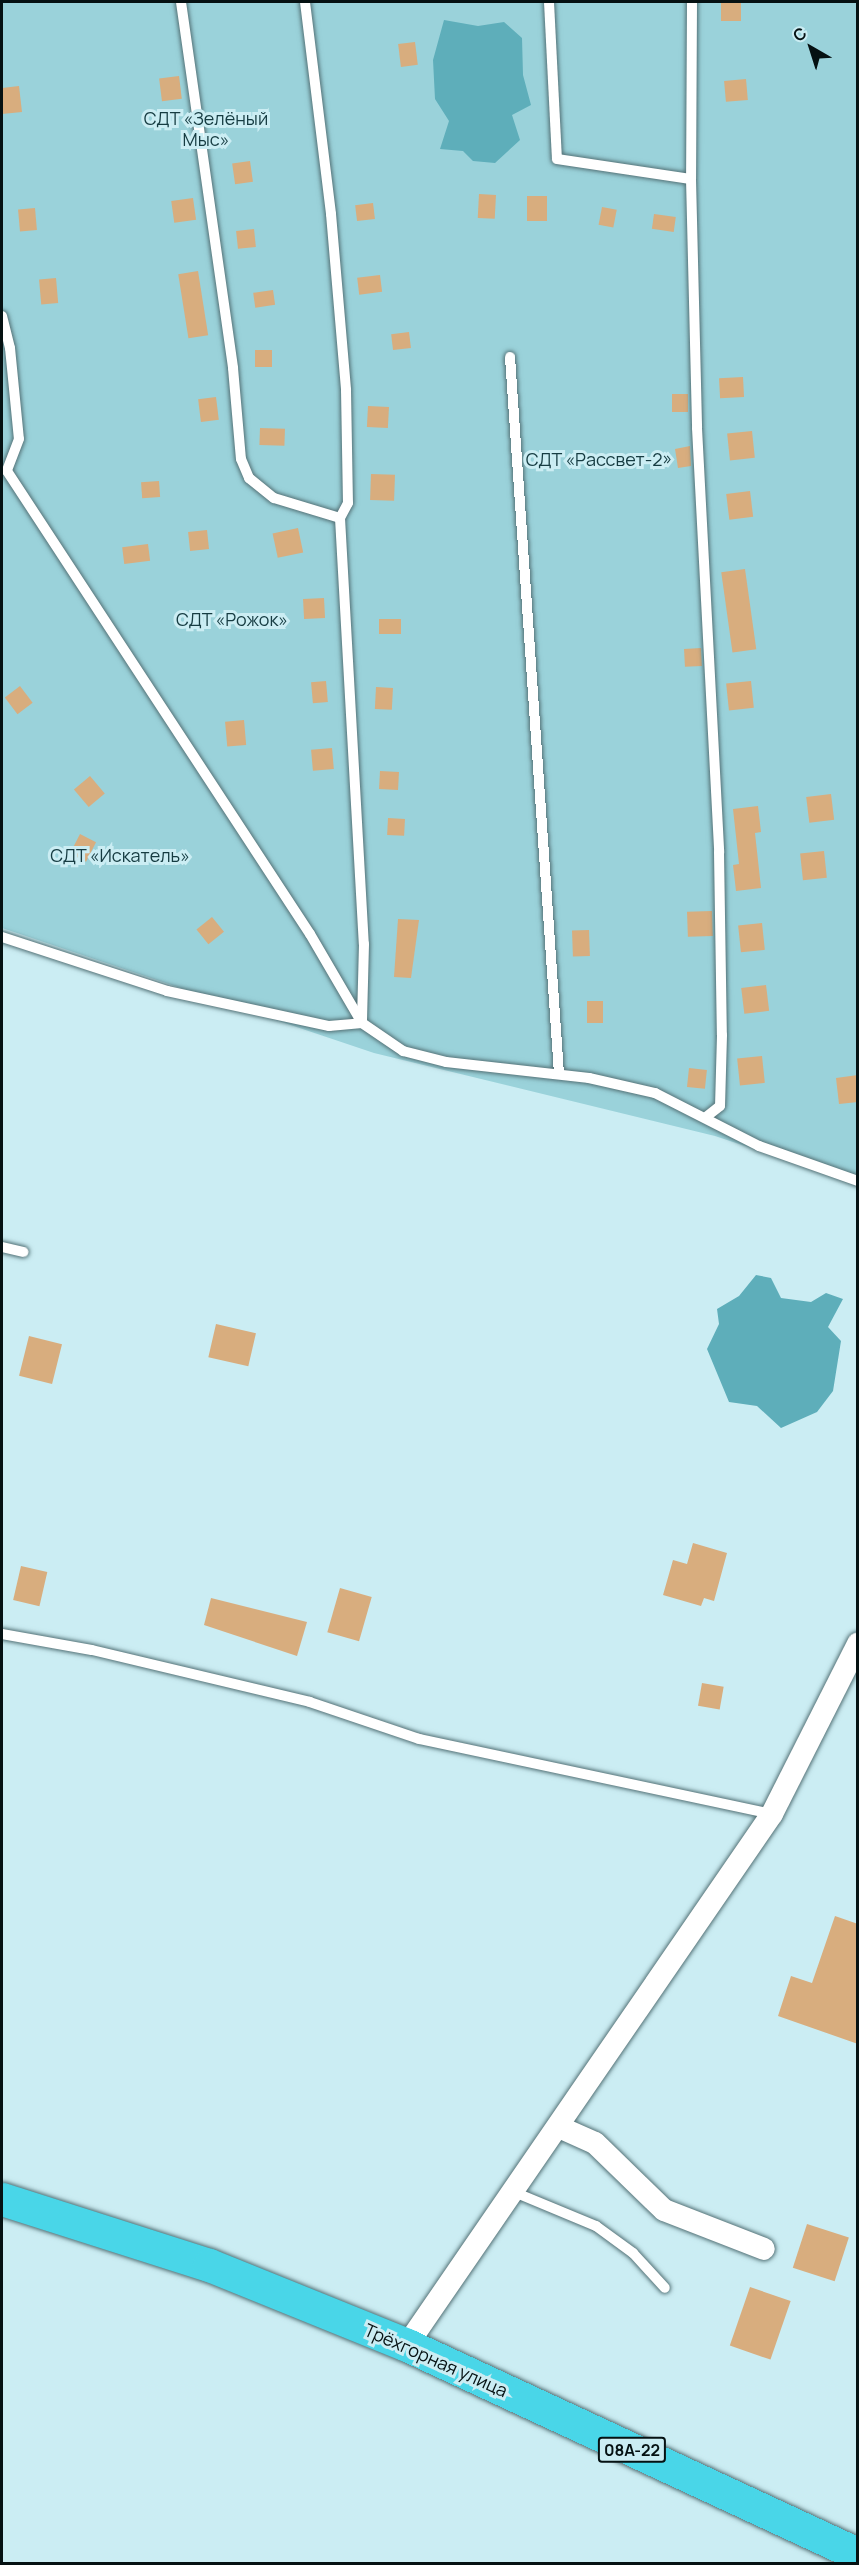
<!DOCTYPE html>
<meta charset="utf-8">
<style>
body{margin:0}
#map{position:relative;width:859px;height:2565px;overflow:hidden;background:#cbedf3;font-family:Manrope,sans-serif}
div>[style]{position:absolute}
.green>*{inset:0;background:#9ad2da}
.water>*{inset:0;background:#5eaeba}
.building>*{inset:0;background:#d8ad7e;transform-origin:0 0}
.roads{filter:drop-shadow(0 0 2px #547277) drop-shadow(0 0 2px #547277)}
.lane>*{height:10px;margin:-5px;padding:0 5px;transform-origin:5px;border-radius:5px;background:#fff}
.street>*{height:22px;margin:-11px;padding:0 11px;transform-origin:11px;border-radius:11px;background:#fff}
.highway>*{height:33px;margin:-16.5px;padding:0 16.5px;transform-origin:16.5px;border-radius:16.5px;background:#49d6e8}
span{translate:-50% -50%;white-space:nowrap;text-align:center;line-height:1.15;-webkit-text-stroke:6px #cbedf3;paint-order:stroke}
.shield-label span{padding:2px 4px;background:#cbedf3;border:2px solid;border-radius:4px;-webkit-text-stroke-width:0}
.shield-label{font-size:16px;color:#051112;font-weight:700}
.park-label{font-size:18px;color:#163c42}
.street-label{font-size:18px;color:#051112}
.frame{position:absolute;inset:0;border:3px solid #051112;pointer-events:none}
.north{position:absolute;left:781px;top:18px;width:60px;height:60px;-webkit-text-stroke:4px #cbedf3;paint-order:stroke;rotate:321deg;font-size:16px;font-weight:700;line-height:24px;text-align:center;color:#051112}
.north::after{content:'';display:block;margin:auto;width:21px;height:27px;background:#051112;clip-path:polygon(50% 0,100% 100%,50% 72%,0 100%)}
</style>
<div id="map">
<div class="green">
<div style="clip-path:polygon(2px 2px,857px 2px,857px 1183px,715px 1136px,374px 1053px,2px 928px)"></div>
</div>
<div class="water">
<div style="clip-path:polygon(444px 20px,478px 26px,504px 22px,522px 38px,523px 75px,531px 105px,512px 115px,520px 140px,495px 163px,473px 161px,463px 151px,440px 149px,449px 121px,435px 99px,433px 60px)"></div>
<div style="clip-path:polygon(756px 1275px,771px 1278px,781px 1298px,811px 1302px,826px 1293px,843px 1299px,828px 1327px,841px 1341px,833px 1391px,817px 1412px,781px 1428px,757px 1406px,729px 1402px,707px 1349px,719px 1324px,717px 1309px,739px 1296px)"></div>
</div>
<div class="building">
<div style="left:721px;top:2px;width:20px;height:19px"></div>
<div style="left:415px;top:42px;width:23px;height:17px;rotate:83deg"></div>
<div style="left:179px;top:76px;width:23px;height:20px;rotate:83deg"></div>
<div style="left:746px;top:79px;width:21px;height:22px;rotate:85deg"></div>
<div style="clip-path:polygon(19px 86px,22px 112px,2px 114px,2px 88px)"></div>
<div style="left:250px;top:161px;width:21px;height:18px;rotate:82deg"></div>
<div style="left:479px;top:194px;width:17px;height:24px;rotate:3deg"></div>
<div style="left:527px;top:196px;width:20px;height:25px"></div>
<div style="left:193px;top:198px;width:22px;height:22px;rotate:82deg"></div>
<div style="left:373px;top:203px;width:16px;height:18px;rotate:83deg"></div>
<div style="left:602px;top:207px;width:15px;height:18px;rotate:11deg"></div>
<div style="left:35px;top:208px;width:22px;height:17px;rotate:85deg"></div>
<div style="left:654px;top:214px;width:22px;height:15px;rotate:8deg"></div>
<div style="left:254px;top:229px;width:18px;height:18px;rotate:84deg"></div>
<div style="left:198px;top:271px;width:65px;height:20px;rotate:81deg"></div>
<div style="left:380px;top:275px;width:17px;height:23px;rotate:83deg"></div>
<div style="left:56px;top:278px;width:25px;height:17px;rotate:85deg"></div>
<div style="left:273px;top:290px;width:15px;height:20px;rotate:82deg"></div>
<div style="left:409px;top:332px;width:16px;height:18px;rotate:83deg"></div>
<div style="left:255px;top:350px;width:17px;height:17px"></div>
<div style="left:743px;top:377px;width:20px;height:24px;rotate:87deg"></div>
<div style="left:672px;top:394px;width:16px;height:18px"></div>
<div style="left:216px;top:397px;width:23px;height:18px;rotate:83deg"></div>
<div style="left:368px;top:406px;width:21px;height:21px;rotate:3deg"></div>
<div style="left:260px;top:428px;width:25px;height:17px;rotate:2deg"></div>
<div style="left:752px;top:431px;width:27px;height:25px;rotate:84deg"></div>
<div style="clip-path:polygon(690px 446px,691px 466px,678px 468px,675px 449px)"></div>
<div style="left:371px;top:474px;width:24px;height:26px;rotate:2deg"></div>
<div style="left:159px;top:481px;width:16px;height:18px;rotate:86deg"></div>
<div style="left:750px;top:491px;width:26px;height:24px;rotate:83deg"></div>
<div style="left:298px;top:528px;width:25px;height:26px;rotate:78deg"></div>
<div style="left:207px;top:530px;width:19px;height:19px;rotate:84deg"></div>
<div style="left:148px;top:544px;width:17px;height:26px;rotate:83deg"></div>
<div style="left:745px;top:569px;width:81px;height:24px;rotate:82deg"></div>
<div style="left:324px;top:598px;width:20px;height:21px;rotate:87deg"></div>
<div style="left:379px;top:619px;width:22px;height:15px"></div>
<div style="left:701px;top:648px;width:18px;height:17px;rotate:87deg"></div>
<div style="left:326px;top:681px;width:21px;height:15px;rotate:85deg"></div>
<div style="left:751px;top:681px;width:27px;height:25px;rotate:84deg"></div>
<div style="left:20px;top:686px;width:21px;height:19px;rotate:53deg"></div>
<div style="left:376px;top:687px;width:17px;height:22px;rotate:3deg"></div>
<div style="left:244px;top:720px;width:25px;height:19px;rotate:85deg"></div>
<div style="left:332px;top:748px;width:21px;height:21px;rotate:85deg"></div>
<div style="left:380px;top:771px;width:19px;height:18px;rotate:3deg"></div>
<div style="left:90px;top:776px;width:23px;height:21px;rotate:50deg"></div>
<div style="left:831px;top:794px;width:26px;height:25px;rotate:83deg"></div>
<div style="clip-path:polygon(758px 806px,761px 832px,755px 833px,761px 888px,736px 891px,733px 865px,739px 864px,733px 809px)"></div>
<div style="left:388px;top:818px;width:17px;height:17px;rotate:3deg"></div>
<div style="left:80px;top:834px;width:18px;height:22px;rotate:27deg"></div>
<div style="left:824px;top:851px;width:27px;height:24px;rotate:84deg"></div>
<div style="left:712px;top:911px;width:25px;height:25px;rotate:88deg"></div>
<div style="left:212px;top:917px;width:19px;height:20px;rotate:51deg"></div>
<div style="clip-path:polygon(398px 919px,419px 920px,411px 978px,394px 977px)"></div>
<div style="left:762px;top:923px;width:27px;height:24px;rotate:84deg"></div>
<div style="left:589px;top:930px;width:26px;height:17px;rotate:88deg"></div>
<div style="left:766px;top:985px;width:26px;height:25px;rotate:83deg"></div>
<div style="left:587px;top:1001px;width:16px;height:22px"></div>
<div style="left:762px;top:1056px;width:27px;height:25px;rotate:84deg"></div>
<div style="left:689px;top:1068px;width:18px;height:19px;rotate:6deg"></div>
<div style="clip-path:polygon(858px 1075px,858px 1102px,839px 1104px,836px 1078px)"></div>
<div style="left:216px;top:1324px;width:41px;height:34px;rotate:13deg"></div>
<div style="left:29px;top:1336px;width:34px;height:41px;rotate:14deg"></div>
<div style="clip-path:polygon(693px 1543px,727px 1553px,714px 1601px,704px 1598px,701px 1606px,663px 1595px,673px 1560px,687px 1564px)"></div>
<div style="left:21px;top:1566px;width:27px;height:35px;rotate:13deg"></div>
<div style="left:340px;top:1588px;width:33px;height:46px;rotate:16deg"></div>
<div style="clip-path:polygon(211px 1598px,307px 1622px,297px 1656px,204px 1625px)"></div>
<div style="left:702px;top:1683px;width:22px;height:23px;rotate:10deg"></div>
<div style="clip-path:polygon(835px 1916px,858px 1924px,858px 2044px,778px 2016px,791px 1976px,812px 1983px)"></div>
<div style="left:807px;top:2224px;width:44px;height:46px;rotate:18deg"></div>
<div style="left:750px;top:2287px;width:43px;height:62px;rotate:19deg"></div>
</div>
<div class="roads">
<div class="lane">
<div style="left:181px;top:2px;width:370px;rotate:81.9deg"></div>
<div style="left:233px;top:368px;width:91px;rotate:85deg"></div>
<div style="left:241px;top:459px;width:21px;rotate:67deg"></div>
<div style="left:249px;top:478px;width:32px;rotate:39deg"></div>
<div style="left:274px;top:498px;width:69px;rotate:16.9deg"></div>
<div style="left:305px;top:2px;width:214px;rotate:83deg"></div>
<div style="left:331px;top:214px;width:177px;rotate:85.1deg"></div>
<div style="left:346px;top:390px;width:113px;rotate:89deg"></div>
<div style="left:348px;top:503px;width:17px;rotate:118deg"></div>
<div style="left:340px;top:518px;width:427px;rotate:86.8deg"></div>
<div style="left:364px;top:944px;width:78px;rotate:91.5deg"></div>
<div style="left:549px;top:2px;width:157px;rotate:87.1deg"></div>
<div style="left:557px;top:159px;width:135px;rotate:8.5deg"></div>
<div style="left:692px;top:2px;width:177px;rotate:90.3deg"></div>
<div style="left:691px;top:179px;width:249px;rotate:88.6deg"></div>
<div style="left:697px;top:428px;width:425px;rotate:87deg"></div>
<div style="left:719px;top:852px;width:183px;rotate:89.1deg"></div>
<div style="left:722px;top:1035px;width:71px;rotate:91.6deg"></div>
<div style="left:720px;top:1106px;width:18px;rotate:142deg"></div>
<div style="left:2px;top:316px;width:33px;rotate:76deg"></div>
<div style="left:10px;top:348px;width:91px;rotate:84.4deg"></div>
<div style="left:19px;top:439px;width:34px;rotate:111deg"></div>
<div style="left:7px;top:471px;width:553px;rotate:56.8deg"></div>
<div style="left:310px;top:934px;width:103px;rotate:59.7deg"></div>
<div style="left:362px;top:1023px;width:50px;rotate:34.3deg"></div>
<div style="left:403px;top:1051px;width:44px;rotate:14.3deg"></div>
<div style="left:446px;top:1062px;width:144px;rotate:6.4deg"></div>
<div style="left:589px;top:1078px;width:68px;rotate:12.8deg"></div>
<div style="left:655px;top:1093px;width:117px;rotate:27deg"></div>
<div style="left:759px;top:1146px;width:105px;rotate:19.5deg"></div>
<div style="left:510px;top:357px;width:718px;rotate:86.09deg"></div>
<div style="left:2px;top:937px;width:174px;rotate:18.1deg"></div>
<div style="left:167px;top:991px;width:166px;rotate:12.2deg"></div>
<div style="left:329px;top:1026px;width:33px;rotate:-5deg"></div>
<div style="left:2px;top:1247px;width:22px;rotate:13deg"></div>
<div style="left:2px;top:1634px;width:91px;rotate:10.1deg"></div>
<div style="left:92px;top:1650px;width:224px;rotate:13.4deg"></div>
<div style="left:310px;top:1702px;width:115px;rotate:18.7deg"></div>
<div style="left:419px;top:1739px;width:360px;rotate:12deg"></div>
<div style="left:514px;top:2192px;width:89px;rotate:22.5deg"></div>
<div style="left:596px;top:2226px;width:46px;rotate:36.1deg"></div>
<div style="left:633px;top:2253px;width:47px;rotate:47.6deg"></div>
</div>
<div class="street">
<div style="left:559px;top:2127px;width:39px;rotate:24deg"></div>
<div style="left:595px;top:2143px;width:96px;rotate:44.2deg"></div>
<div style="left:664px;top:2210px;width:107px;rotate:21.3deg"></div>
<div style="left:407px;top:2345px;width:644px;rotate:-55.5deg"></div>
<div style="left:772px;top:1814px;width:191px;rotate:-63.2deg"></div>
</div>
<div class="highway">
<div style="left:2px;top:2199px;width:217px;rotate:17.7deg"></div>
<div style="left:209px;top:2265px;width:214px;rotate:22deg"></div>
<div style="left:407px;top:2345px;width:497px;rotate:24.9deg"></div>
</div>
</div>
<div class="shield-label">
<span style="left:632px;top:2450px">08А-22</span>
</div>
<div class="park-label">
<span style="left:206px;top:129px">СДТ «Зелёный<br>Мыс»</span>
<span style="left:599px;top:459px">СДТ «Рассвет-2»</span>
<span style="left:232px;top:619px">СДТ «Рожок»</span>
<span style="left:120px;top:855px">СДТ «Искатель»</span>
</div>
<div class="street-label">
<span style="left:436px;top:2360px;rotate:24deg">Трёхгорная улица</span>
</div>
<div class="frame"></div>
<div class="north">С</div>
</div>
